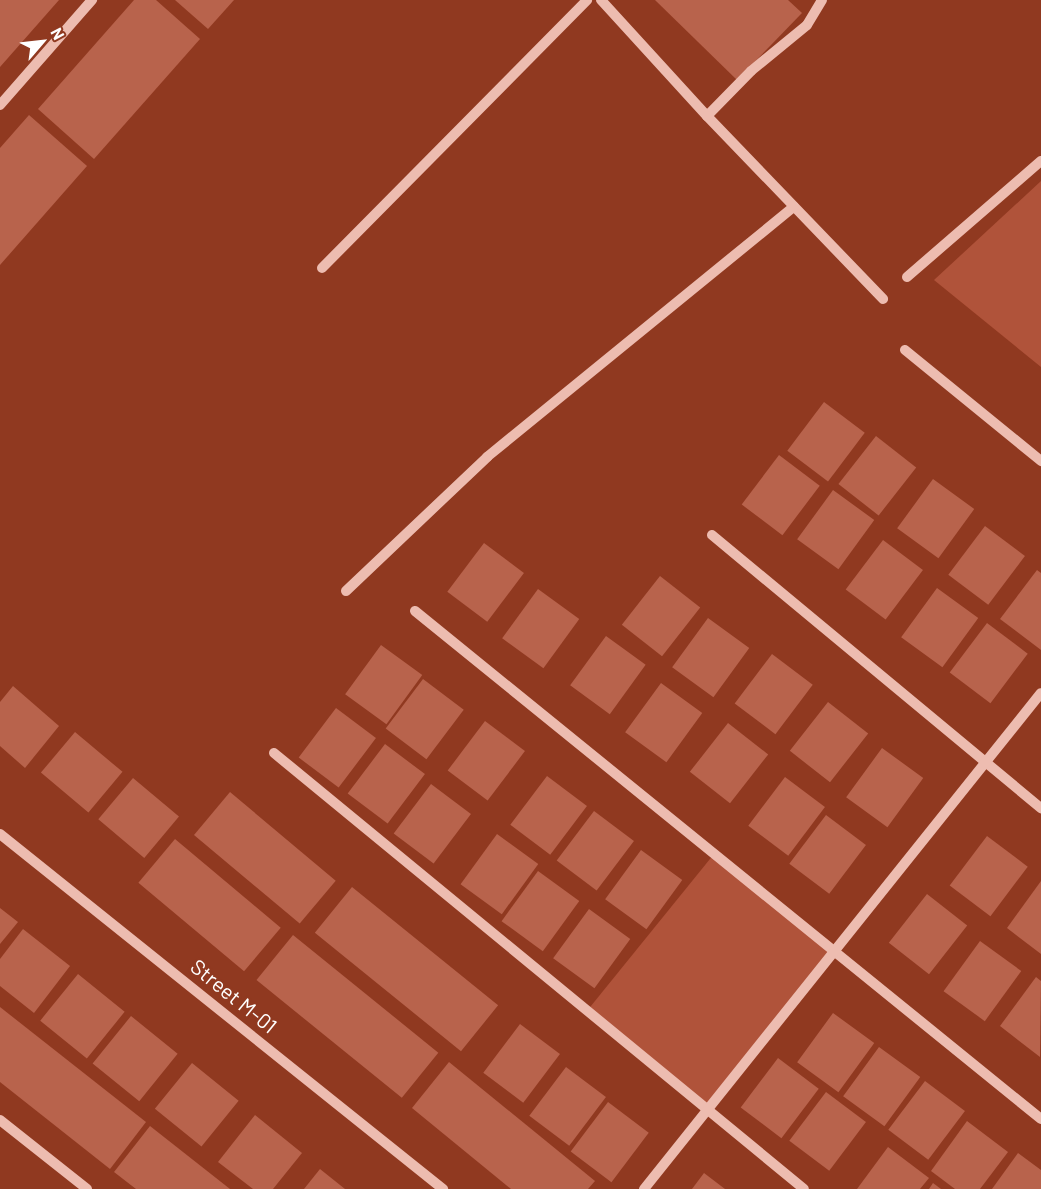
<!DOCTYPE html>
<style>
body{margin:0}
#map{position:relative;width:1041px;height:1189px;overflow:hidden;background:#903920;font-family:Barlow,sans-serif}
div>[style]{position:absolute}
.green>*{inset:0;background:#b0533a;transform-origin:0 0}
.building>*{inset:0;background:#b8634c;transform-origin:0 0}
.minor>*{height:10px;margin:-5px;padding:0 5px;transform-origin:5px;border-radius:5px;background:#edbcb0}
span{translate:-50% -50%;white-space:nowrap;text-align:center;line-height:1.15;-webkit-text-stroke:5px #903920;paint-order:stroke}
.street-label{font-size:21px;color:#fff}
.north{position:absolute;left:12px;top:12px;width:60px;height:60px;-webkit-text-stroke:4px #903920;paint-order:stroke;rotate:62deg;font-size:16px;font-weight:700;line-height:24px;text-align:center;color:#fff}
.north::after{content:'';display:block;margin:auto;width:21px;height:27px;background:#fff;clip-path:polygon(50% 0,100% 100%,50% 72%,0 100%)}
</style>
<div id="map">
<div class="green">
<div style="clip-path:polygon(1041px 181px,1041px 367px,934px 280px)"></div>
<div style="left:714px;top:854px;width:154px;height:201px;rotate:39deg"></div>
</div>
<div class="building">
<div style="clip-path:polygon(0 0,59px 0,0 67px)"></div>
<div style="clip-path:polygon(134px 0,156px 0,200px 39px,94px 159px,38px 109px)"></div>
<div style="clip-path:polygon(175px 0,234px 0,208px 29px)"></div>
<div style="clip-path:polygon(655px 0,788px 0,802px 13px,737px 80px)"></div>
<div style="clip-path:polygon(29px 115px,87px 166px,0 265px,0 148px)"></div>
<div style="left:824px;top:402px;width:51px;height:61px;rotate:37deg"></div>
<div style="left:876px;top:436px;width:51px;height:61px;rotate:38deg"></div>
<div style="left:779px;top:455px;width:51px;height:62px;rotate:37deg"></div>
<div style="left:933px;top:479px;width:51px;height:61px;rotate:36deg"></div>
<div style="left:833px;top:490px;width:51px;height:61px;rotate:36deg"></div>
<div style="left:985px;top:526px;width:50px;height:61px;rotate:37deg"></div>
<div style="left:883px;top:540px;width:50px;height:62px;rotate:37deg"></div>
<div style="left:484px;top:543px;width:50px;height:61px;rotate:37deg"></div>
<div style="clip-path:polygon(1037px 570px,1041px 573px,1041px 650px,1000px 619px)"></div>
<div style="left:660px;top:576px;width:51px;height:62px;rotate:38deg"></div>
<div style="left:937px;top:588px;width:51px;height:61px;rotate:36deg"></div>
<div style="left:538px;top:589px;width:51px;height:61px;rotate:36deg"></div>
<div style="left:708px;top:618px;width:51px;height:61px;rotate:36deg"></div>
<div style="left:987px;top:623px;width:51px;height:62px;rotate:37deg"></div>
<div style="left:606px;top:636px;width:49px;height:61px;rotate:36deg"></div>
<div style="left:381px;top:645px;width:51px;height:61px;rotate:36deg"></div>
<div style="left:772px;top:654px;width:51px;height:62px;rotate:37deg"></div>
<div style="left:423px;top:679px;width:51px;height:62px;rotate:37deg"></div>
<div style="left:661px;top:683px;width:51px;height:61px;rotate:36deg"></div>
<div style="clip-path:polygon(13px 686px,59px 726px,25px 768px,0 746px,0 702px)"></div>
<div style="left:828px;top:702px;width:51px;height:62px;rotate:38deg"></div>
<div style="left:336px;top:708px;width:50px;height:62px;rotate:37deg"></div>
<div style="left:485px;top:721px;width:50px;height:62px;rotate:37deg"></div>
<div style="left:728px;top:723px;width:51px;height:62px;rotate:38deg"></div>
<div style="left:75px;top:732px;width:62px;height:53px;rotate:40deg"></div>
<div style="left:385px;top:744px;width:50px;height:62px;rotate:37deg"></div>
<div style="left:882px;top:748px;width:51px;height:61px;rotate:36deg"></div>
<div style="left:547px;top:776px;width:50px;height:61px;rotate:37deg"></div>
<div style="left:785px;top:777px;width:50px;height:61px;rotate:37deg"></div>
<div style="left:133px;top:778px;width:60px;height:54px;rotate:40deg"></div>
<div style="left:431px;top:784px;width:50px;height:62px;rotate:37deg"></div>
<div style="left:230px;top:792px;width:138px;height:56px;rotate:40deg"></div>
<div style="left:594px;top:811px;width:50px;height:62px;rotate:37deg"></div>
<div style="left:826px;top:815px;width:50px;height:61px;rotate:37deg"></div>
<div style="left:497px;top:834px;width:51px;height:62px;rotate:36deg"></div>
<div style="left:987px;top:836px;width:51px;height:62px;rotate:37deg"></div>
<div style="left:175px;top:839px;width:138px;height:57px;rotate:40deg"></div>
<div style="left:641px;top:850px;width:51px;height:61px;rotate:36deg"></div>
<div style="left:538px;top:871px;width:51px;height:62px;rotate:36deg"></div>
<div style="clip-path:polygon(1041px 881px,1041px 954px,1007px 928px)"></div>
<div style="left:352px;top:887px;width:188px;height:59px;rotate:39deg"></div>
<div style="left:927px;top:894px;width:51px;height:62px;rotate:38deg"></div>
<div style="clip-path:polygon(0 908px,18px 922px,0 944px)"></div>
<div style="left:589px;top:909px;width:51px;height:61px;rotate:36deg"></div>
<div style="clip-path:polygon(23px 929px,70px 966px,34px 1013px,0 986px,0 959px)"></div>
<div style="left:293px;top:935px;width:187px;height:58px;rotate:39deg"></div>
<div style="left:980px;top:941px;width:51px;height:62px;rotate:36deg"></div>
<div style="left:78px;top:974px;width:60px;height:60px;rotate:39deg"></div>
<div style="clip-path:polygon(1036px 977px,1041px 981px,1040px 1057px,1000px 1026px)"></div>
<div style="clip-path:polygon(0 1007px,146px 1122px,110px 1169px,0 1082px)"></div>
<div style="left:833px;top:1013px;width:51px;height:61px;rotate:36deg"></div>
<div style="left:131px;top:1016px;width:60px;height:61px;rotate:39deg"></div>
<div style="left:520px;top:1024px;width:50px;height:61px;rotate:37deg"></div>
<div style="left:879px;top:1047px;width:51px;height:61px;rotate:36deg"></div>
<div style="left:778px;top:1058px;width:51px;height:62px;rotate:37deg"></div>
<div style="clip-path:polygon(449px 1062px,595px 1181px,588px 1189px,511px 1189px,412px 1108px)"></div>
<div style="left:192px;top:1063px;width:60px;height:59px;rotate:39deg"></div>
<div style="left:566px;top:1067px;width:50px;height:61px;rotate:37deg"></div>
<div style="left:925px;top:1081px;width:50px;height:61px;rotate:37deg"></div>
<div style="left:826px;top:1092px;width:50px;height:61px;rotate:37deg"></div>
<div style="left:608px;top:1102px;width:51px;height:62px;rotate:37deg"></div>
<div style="clip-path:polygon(255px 1115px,302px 1153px,273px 1189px,253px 1189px,218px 1162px)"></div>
<div style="clip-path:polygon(967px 1121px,1008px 1152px,980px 1189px,955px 1189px,931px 1171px)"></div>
<div style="clip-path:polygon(150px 1126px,230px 1189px,136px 1189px,114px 1172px)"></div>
<div style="clip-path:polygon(888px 1147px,929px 1178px,920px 1189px,857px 1189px)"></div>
<div style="clip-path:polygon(1018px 1153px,1041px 1170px,1041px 1189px,992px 1189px)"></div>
<div style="clip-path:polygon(320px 1169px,345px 1189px,304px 1189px)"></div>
<div style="clip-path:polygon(704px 1173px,725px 1189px,692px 1189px)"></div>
<div style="clip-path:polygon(933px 1183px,941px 1189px,929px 1189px)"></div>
</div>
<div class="minor">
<div style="left:601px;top:0;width:157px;rotate:47.6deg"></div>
<div style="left:707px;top:116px;width:63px;rotate:-45.6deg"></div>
<div style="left:751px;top:71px;width:72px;rotate:-39.4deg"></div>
<div style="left:807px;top:25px;width:29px;rotate:-59deg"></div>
<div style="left:0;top:105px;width:140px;rotate:-48.8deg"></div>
<div style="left:707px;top:116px;width:254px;rotate:46.1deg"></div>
<div style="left:322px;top:268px;width:377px;rotate:-45.3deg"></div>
<div style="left:907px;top:277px;width:177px;rotate:-40.9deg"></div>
<div style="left:905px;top:350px;width:176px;rotate:39.2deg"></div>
<div style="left:712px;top:535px;width:428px;rotate:39.7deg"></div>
<div style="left:346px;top:591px;width:195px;rotate:-43.5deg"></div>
<div style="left:487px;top:457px;width:396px;rotate:-39.2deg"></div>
<div style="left:415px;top:611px;width:806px;rotate:39.06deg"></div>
<div style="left:274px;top:753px;width:686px;rotate:39.44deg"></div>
<div style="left:0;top:834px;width:568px;rotate:38.71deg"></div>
<div style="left:0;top:1120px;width:111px;rotate:38.4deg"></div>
<div style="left:644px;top:1189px;width:635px;rotate:-51.33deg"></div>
</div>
<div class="street-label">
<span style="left:234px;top:996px;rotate:39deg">Street M-01</span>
</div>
<div class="north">N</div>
</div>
